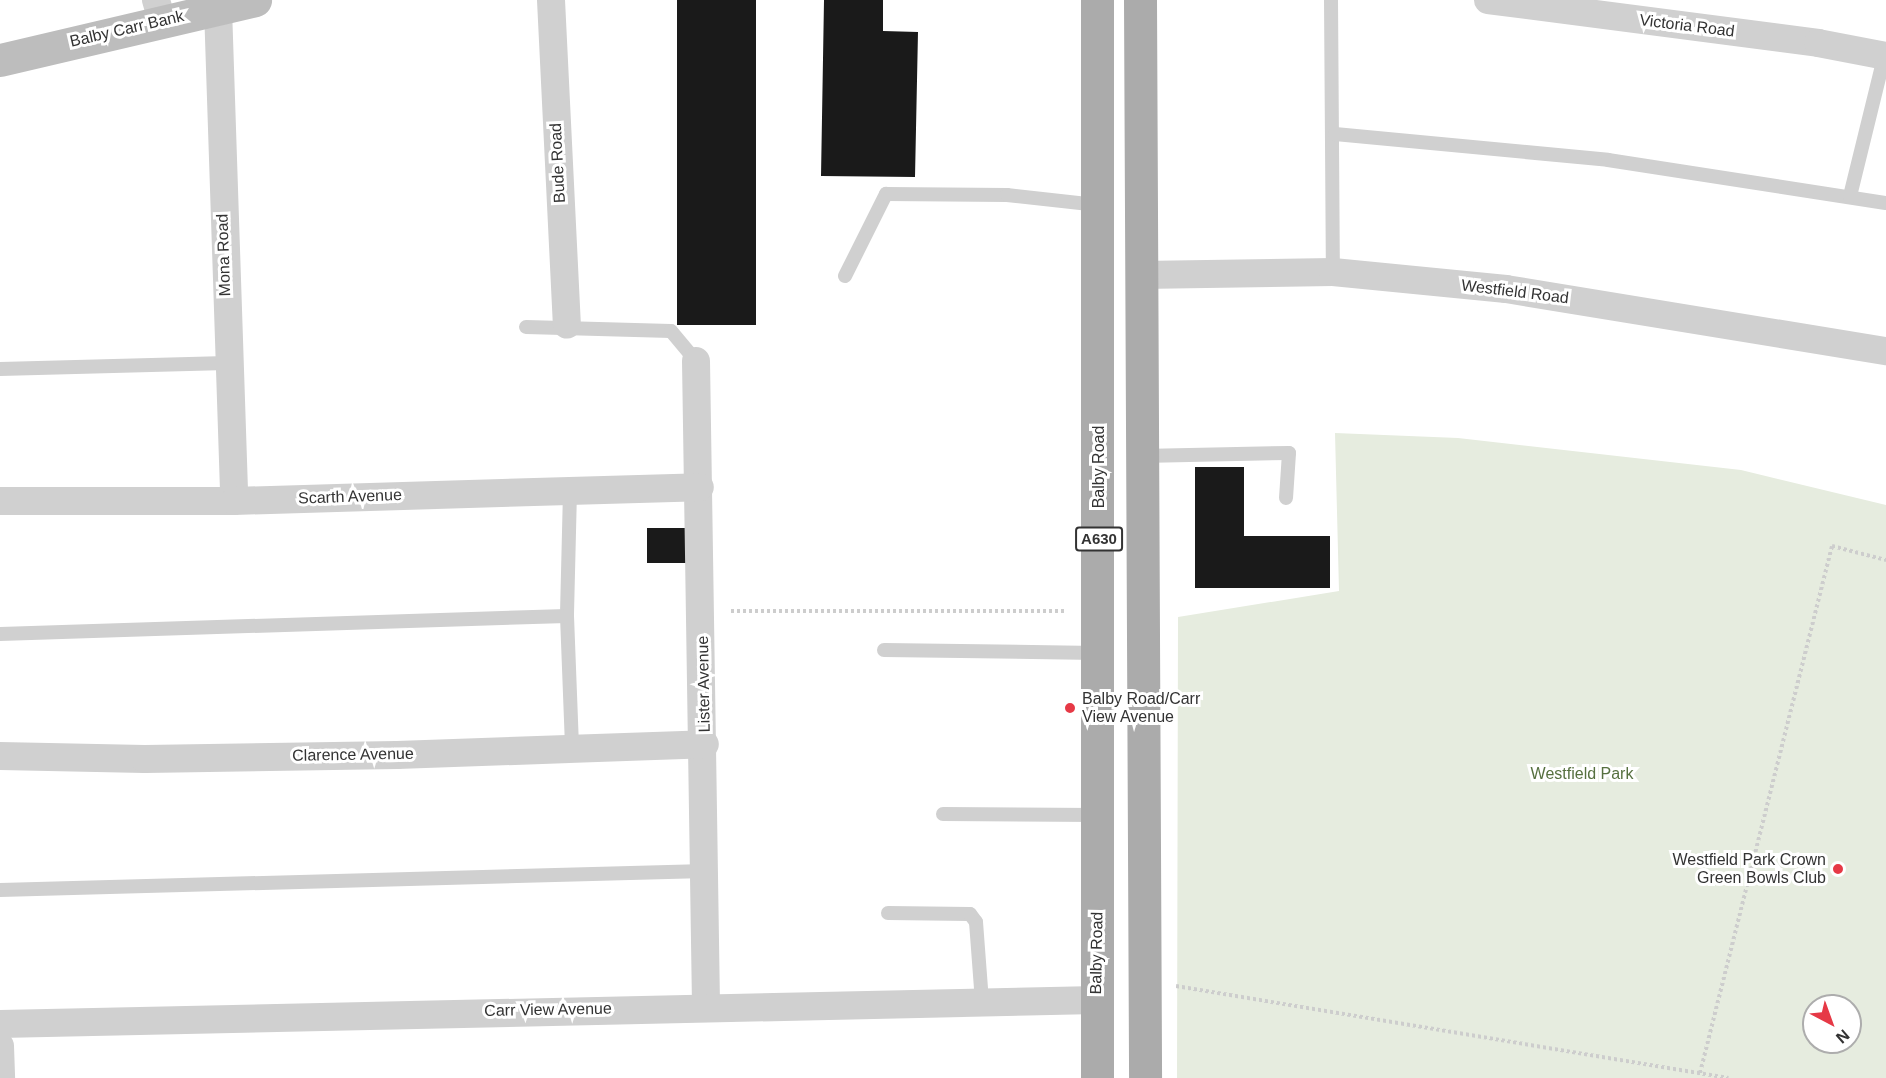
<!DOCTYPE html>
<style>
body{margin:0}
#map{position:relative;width:1886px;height:1078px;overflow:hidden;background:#fff;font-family:Arial,sans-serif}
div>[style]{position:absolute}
.green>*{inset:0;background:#e6ecdf}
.building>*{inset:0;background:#1a1a1a;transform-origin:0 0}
.path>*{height:4px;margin-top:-2px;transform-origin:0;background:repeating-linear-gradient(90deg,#cdcdcd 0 3px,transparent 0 6px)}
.lane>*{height:14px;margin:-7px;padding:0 7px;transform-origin:7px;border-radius:7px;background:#d0d0d0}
.street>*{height:28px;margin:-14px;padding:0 14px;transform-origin:14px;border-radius:14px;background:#d0d0d0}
.secondary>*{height:33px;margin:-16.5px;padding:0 16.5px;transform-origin:16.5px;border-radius:16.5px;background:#bdbdbd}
.primary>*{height:33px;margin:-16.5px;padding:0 16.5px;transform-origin:16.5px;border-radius:16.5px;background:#ababab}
.dots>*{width:16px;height:16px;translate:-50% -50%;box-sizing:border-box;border:3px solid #fff;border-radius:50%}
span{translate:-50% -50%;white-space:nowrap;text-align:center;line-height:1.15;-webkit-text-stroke:6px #fff;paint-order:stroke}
.shield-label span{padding:2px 4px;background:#fff;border:2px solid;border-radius:4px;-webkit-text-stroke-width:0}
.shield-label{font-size:15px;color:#333;font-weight:700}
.street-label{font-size:16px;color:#333}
.poi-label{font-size:16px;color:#333}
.left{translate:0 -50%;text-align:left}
.right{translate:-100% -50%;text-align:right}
.park-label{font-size:16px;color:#56703f}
.north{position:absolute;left:1802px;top:994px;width:60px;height:60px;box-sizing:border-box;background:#fff;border:2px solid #adadad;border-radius:50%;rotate:139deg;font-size:16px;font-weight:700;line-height:24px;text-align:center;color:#333}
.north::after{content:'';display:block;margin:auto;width:21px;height:27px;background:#e63946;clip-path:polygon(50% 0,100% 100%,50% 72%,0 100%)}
</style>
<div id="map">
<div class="green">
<div style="clip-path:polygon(evenodd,1335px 433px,1458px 438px,1741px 470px,1886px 505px,1886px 1078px,1177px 1078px,1178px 617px,1339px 591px,1335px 433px,1814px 1006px,1850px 1006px,1850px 1042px,1814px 1042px,1814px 1006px)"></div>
</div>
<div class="building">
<div style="left:677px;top:0;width:79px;height:325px"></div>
<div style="clip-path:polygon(824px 0,883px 0,883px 31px,918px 32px,915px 177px,821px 176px)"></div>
<div style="clip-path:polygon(1195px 467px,1244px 467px,1244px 536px,1330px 536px,1330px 588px,1195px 588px)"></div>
<div style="left:647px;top:528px;width:39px;height:35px"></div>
</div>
<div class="path">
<div style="left:731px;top:611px;width:334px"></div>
<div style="left:1176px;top:986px;width:560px;rotate:9.46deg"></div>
<div style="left:1700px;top:1073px;width:543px;rotate:-75.94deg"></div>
<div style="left:1832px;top:546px;width:56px;rotate:14.5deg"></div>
</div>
<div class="lane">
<div style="left:1331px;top:0;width:272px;rotate:89.6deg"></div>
<div style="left:1335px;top:134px;width:274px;rotate:5.4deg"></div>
<div style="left:1608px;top:160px;width:281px;rotate:8.8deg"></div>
<div style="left:1850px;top:196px;width:146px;rotate:-76.2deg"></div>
<div style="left:845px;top:276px;width:92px;rotate:-63.4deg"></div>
<div style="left:886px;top:194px;width:121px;rotate:0.5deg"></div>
<div style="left:1007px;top:195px;width:92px;rotate:6.3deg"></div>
<div style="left:526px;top:327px;width:145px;rotate:1.6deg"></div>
<div style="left:671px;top:331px;width:39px;rotate:50deg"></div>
<div style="left:0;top:369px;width:227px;rotate:-1.5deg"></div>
<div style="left:1142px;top:456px;width:147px;rotate:-1.2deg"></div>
<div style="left:1289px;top:453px;width:45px;rotate:93.8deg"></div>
<div style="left:570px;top:491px;width:125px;rotate:91.4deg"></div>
<div style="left:567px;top:616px;width:132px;rotate:87.8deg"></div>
<div style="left:0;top:634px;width:567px;rotate:-1.82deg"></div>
<div style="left:884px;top:650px;width:213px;rotate:0.8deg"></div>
<div style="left:943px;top:814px;width:154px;rotate:0.4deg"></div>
<div style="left:0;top:890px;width:706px;rotate:-1.54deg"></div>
<div style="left:888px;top:913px;width:82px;rotate:0.7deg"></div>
<div style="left:970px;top:914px;width:10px;rotate:53deg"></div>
<div style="left:976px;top:922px;width:80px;rotate:85.7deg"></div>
</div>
<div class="street">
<div style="left:156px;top:0;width:22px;rotate:74deg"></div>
<div style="left:551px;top:0;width:325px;rotate:87.2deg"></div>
<div style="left:1488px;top:0;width:333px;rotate:7.4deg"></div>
<div style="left:1818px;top:43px;width:69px;rotate:10.8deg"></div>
<div style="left:218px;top:8px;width:493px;rotate:88.1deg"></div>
<div style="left:1141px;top:275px;width:192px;rotate:-0.9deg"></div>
<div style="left:1333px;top:272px;width:174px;rotate:5.6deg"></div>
<div style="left:1506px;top:289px;width:385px;rotate:9.3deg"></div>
<div style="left:696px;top:361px;width:645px;rotate:89.11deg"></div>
<div style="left:0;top:501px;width:234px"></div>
<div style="left:234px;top:501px;width:466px;rotate:-1.7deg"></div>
<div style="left:0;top:756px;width:145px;rotate:1.2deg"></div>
<div style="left:145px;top:759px;width:252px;rotate:-0.9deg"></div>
<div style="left:397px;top:755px;width:308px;rotate:-2deg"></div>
<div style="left:0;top:1024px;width:1097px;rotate:-1.25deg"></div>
<div style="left:0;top:1046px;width:32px;rotate:88deg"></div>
</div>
<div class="secondary">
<div style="left:0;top:60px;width:262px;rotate:-13.2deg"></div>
</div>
<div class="primary">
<div style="left:1097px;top:0;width:1078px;rotate:90deg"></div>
<div style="left:1140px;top:0;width:1078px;rotate:89.73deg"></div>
</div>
<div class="dots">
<div style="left:1070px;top:708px;background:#e63946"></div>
<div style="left:1838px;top:869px;background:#e63946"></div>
</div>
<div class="shield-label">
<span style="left:1099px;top:539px">A630</span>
</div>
<div class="street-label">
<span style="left:1687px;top:26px;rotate:7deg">Victoria Road</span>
<span style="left:127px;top:29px;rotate:-13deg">Balby Carr Bank</span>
<span style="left:558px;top:163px;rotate:-93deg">Bude Road</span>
<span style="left:224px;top:255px;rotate:-92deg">Mona Road</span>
<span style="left:1515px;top:292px;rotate:7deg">Westfield Road</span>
<span style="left:1099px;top:467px;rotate:-90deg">Balby Road</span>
<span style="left:350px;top:497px;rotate:-2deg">Scarth Avenue</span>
<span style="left:704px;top:684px;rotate:-91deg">Lister Avenue</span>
<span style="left:353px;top:755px;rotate:-1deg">Clarence Avenue</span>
<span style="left:1097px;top:953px;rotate:-89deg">Balby Road</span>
<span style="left:548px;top:1010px;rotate:-1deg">Carr View Avenue</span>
</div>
<div class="poi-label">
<span class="left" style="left:1082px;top:708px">Balby Road/Carr<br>View Avenue</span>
<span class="right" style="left:1826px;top:869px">Westfield Park Crown<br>Green Bowls Club</span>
</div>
<div class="park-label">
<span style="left:1582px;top:774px">Westfield Park</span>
</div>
<div class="north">N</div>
</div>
